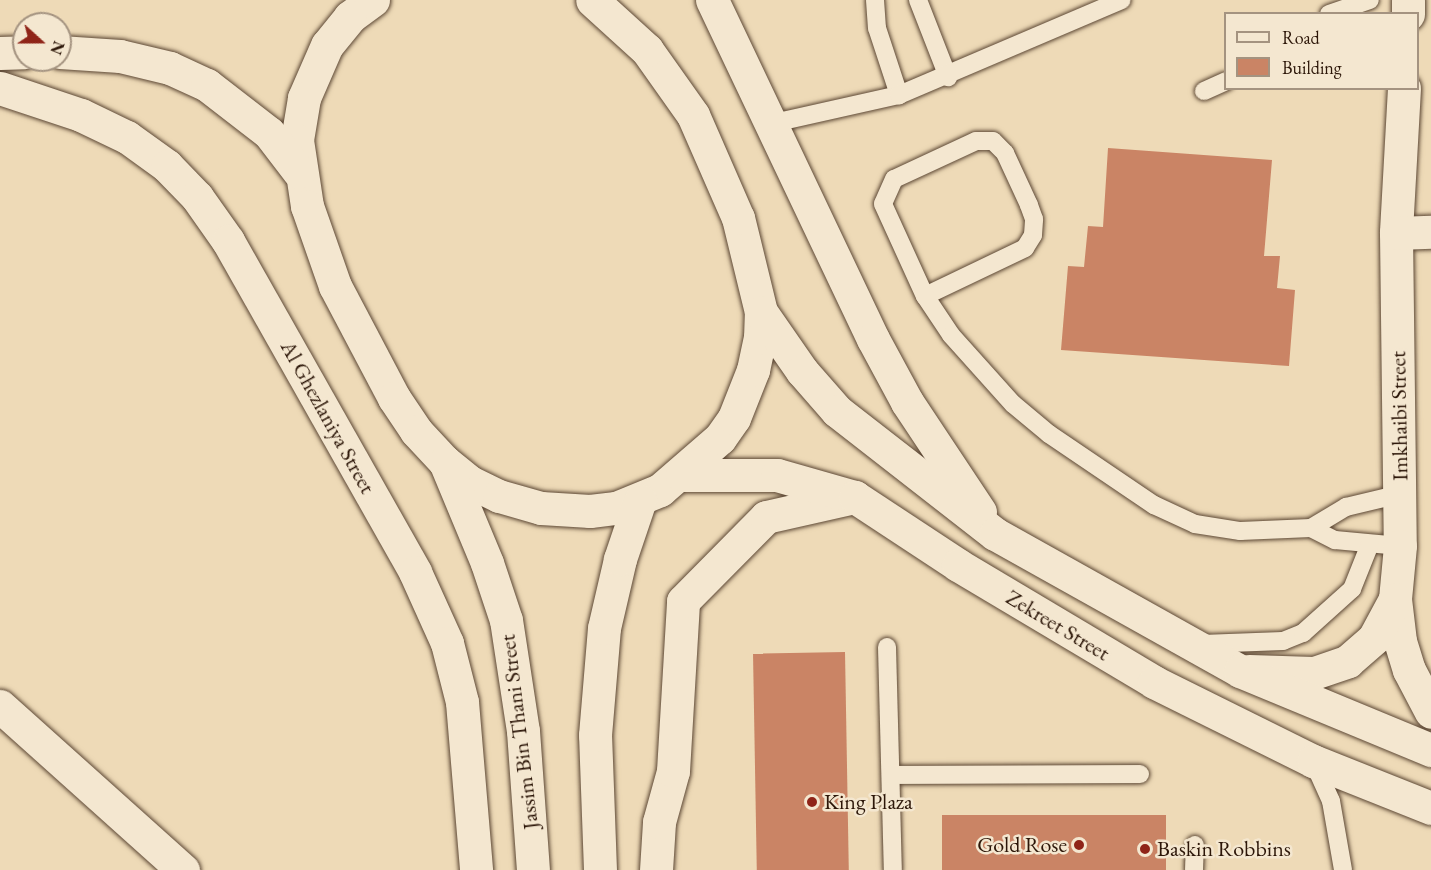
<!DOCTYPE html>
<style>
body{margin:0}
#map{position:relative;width:1431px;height:870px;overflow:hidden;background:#eedab7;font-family:"EB Garamond",serif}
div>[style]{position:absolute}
.building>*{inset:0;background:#ca8465;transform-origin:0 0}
.roads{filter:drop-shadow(0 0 2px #5c4734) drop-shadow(0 0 2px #5c4734)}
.lane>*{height:18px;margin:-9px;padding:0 9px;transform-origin:9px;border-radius:9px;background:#f4e7d0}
.street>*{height:33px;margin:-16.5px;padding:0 16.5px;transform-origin:16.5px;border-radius:16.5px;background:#f4e7d0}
.secondary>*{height:33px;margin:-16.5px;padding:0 16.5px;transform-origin:16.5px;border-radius:16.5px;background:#f4e7d0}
.dots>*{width:16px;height:16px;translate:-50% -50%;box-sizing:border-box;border:3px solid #f4e7d0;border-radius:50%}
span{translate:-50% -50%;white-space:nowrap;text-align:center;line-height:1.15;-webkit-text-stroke:5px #f4e7d0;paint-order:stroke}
.street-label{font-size:22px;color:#2c1608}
.poi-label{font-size:22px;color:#2c1608}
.left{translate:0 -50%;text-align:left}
.right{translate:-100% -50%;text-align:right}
.legend{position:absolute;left:1224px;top:12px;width:195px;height:78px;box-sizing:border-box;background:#f4e7d0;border:2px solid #a49380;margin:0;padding:8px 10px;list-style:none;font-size:18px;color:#2c1608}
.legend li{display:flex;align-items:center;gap:12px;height:30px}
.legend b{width:30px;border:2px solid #a49380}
.north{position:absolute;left:12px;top:12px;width:60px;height:60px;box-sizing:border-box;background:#f4e7d0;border:2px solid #a49380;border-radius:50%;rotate:111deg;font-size:16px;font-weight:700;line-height:24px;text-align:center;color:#2c1608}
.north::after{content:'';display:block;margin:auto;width:21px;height:27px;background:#8f2418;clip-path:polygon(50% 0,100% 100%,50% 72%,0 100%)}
</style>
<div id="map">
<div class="building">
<div style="clip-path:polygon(1108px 148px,1272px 160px,1264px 256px,1280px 256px,1277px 288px,1295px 290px,1289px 366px,1061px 350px,1068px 266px,1084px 267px,1088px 226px,1103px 227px)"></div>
<div style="left:845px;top:652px;width:218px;height:92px;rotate:89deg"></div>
<div style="left:1166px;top:815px;width:55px;height:224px;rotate:90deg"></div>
</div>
<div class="roads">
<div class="lane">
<div style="left:875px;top:0;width:28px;rotate:86deg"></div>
<div style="left:877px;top:28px;width:71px;rotate:71.8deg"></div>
<div style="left:918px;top:0;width:83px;rotate:68.7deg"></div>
<div style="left:1329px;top:14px;width:43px;rotate:-18.9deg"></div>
<div style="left:1204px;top:91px;width:24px;rotate:-24deg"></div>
<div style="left:769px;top:124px;width:133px;rotate:-12.6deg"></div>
<div style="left:899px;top:95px;width:242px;rotate:-23.1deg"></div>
<div style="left:925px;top:296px;width:111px;rotate:-25.6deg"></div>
<div style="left:1025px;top:248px;width:15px;rotate:-58deg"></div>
<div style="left:1033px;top:235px;width:16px;rotate:-86deg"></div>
<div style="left:1034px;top:219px;width:15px;rotate:-110deg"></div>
<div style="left:1029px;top:205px;width:57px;rotate:-114.8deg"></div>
<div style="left:1005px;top:153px;width:17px;rotate:-135deg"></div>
<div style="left:993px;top:141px;width:17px;rotate:180deg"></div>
<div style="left:976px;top:141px;width:90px;rotate:155.1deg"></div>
<div style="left:894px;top:179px;width:27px;rotate:114deg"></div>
<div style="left:883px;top:204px;width:101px;rotate:65.5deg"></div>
<div style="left:925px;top:296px;width:47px;rotate:56.3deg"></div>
<div style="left:951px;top:335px;width:93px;rotate:48.1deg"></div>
<div style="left:1013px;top:404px;width:47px;rotate:39.8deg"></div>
<div style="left:1049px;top:434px;width:127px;rotate:34.1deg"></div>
<div style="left:1154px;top:505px;width:45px;rotate:24.9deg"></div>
<div style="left:1195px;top:524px;width:46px;rotate:8.8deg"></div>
<div style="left:1240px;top:531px;width:71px;rotate:-2.4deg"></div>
<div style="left:1311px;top:528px;width:27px;rotate:27deg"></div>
<div style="left:1335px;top:540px;width:65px;rotate:5.3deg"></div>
<div style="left:1311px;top:528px;width:41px;rotate:-31deg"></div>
<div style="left:1346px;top:507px;width:56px;rotate:-13.5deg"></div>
<div style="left:1202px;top:644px;width:81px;rotate:-2.1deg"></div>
<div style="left:1283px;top:641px;width:22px;rotate:-22deg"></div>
<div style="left:1303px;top:633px;width:66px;rotate:-41.9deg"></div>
<div style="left:1352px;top:589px;width:48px;rotate:-68.2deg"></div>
<div style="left:887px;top:647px;width:223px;rotate:88.5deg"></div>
<div style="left:1313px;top:761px;width:44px;rotate:65.8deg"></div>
<div style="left:1331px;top:801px;width:70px;rotate:80.1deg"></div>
<div style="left:891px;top:775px;width:249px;rotate:-0.2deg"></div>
<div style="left:1194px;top:870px;width:25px;rotate:-88deg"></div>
</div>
<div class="street">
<div style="left:1408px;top:0;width:14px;rotate:90deg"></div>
<div style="left:0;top:88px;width:85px;rotate:18.4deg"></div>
<div style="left:81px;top:115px;width:51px;rotate:25.6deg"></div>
<div style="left:127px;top:137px;width:49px;rotate:35.9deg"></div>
<div style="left:167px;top:166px;width:43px;rotate:45.9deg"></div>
<div style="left:197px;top:197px;width:54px;rotate:54.8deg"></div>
<div style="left:228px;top:241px;width:380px;rotate:60.5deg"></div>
<div style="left:415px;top:572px;width:78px;rotate:65.7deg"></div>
<div style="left:447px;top:643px;width:61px;rotate:75.7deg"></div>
<div style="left:462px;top:702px;width:169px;rotate:85.2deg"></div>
<div style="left:1404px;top:88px;width:145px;rotate:93.2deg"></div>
<div style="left:1396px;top:233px;width:313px;rotate:89.3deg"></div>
<div style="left:1400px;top:546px;width:53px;rotate:95.4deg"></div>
<div style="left:1395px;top:599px;width:42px;rotate:83.2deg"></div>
<div style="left:1400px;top:641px;width:30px;rotate:73deg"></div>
<div style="left:1409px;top:670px;width:47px;rotate:62.4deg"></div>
<div style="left:1396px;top:233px;width:35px;rotate:-2deg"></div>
<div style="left:1249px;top:671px;width:65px;rotate:1.8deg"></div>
<div style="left:1314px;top:673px;width:36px;rotate:-19deg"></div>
<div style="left:1348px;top:661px;width:35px;rotate:-41deg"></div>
<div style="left:1374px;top:638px;width:44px;rotate:-61.7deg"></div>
<div style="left:0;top:706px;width:246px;rotate:41.9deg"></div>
<div style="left:656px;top:870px;width:48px;rotate:-86.4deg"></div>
<div style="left:659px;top:822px;width:53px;rotate:-74.6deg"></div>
<div style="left:673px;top:771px;width:170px;rotate:-86.6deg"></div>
<div style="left:683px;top:601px;width:118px;rotate:-45.3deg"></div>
<div style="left:766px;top:517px;width:91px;rotate:-12.7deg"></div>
</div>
<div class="secondary">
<div style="left:373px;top:0;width:29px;rotate:144deg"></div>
<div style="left:350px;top:17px;width:36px;rotate:129deg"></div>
<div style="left:327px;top:45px;width:58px;rotate:113.5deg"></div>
<div style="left:304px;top:98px;width:43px;rotate:99.5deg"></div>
<div style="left:297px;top:140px;width:67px;rotate:81.4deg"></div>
<div style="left:307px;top:206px;width:85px;rotate:70.7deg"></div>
<div style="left:335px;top:286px;width:127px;rotate:62.2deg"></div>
<div style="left:394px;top:398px;width:40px;rotate:56deg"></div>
<div style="left:416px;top:431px;width:41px;rotate:47deg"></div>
<div style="left:444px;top:461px;width:33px;rotate:39deg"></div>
<div style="left:470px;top:482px;width:32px;rotate:26deg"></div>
<div style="left:499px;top:496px;width:44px;rotate:15.9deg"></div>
<div style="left:541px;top:508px;width:49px;rotate:3.5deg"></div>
<div style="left:590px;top:511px;width:26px;rotate:-7deg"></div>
<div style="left:616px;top:508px;width:48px;rotate:-22.2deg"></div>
<div style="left:660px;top:490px;width:79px;rotate:-40.9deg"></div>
<div style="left:720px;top:438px;width:24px;rotate:-55deg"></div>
<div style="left:734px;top:418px;width:52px;rotate:-68.4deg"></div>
<div style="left:753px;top:370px;width:33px;rotate:-78deg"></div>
<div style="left:760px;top:338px;width:26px;rotate:-88deg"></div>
<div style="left:761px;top:312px;width:97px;rotate:-103.7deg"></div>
<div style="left:738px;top:218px;width:112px;rotate:-113.6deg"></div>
<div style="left:693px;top:115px;width:80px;rotate:-125.3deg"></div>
<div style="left:647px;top:50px;width:74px;rotate:-137.7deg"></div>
<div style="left:712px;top:0;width:375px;rotate:64.6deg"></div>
<div style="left:873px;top:339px;width:72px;rotate:61.6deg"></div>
<div style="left:907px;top:402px;width:132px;rotate:56.4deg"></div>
<div style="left:60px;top:52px;width:60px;rotate:3.8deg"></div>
<div style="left:120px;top:56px;width:51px;rotate:13.5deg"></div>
<div style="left:170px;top:68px;width:41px;rotate:24.7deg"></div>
<div style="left:207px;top:85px;width:78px;rotate:37.7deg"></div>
<div style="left:269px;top:133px;width:49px;rotate:52.4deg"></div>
<div style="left:0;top:53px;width:24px;rotate:-2deg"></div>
<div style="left:761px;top:312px;width:72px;rotate:55.2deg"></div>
<div style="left:802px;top:371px;width:53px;rotate:48.8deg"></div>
<div style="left:837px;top:411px;width:200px;rotate:37.9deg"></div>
<div style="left:995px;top:534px;width:281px;rotate:29.2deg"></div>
<div style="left:1240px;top:671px;width:207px;rotate:22.5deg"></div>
<div style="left:445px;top:462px;width:109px;rotate:67.4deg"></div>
<div style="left:487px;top:563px;width:60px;rotate:71.6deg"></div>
<div style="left:506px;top:620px;width:112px;rotate:81.3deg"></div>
<div style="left:523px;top:731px;width:139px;rotate:85.9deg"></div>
<div style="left:682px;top:475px;width:95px"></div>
<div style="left:777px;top:475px;width:81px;rotate:15.8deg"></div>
<div style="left:855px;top:497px;width:123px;rotate:33.4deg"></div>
<div style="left:958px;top:565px;width:228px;rotate:30.8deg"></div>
<div style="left:1154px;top:682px;width:178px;rotate:26.4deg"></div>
<div style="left:1313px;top:761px;width:127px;rotate:21.7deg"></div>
<div style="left:600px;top:870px;width:135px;rotate:-92.1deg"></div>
<div style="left:595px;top:735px;width:107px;rotate:-85.2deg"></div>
<div style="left:604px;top:628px;width:71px;rotate:-76.9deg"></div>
<div style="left:620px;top:559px;width:62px;rotate:-71.3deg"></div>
</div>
</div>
<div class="dots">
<div style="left:812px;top:802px;background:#8f2418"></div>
<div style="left:1079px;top:845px;background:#8f2418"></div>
<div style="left:1145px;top:849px;background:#8f2418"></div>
</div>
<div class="street-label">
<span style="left:1399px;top:416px;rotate:-91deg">Imkhaibi Street</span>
<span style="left:328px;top:417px;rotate:61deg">Al Ghezlaniya Street</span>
<span style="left:1058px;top:625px;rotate:31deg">Zekreet Street</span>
<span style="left:519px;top:732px;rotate:-97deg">Jassim Bin Thani Street</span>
</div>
<div class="poi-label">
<span class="left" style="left:824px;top:802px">King Plaza</span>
<span class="right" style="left:1067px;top:845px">Gold Rose</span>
<span class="left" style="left:1157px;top:849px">Baskin Robbins</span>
</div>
<ul class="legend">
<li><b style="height:8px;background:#f4e7d0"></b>Road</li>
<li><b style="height:16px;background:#ca8465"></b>Building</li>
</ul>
<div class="north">N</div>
</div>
